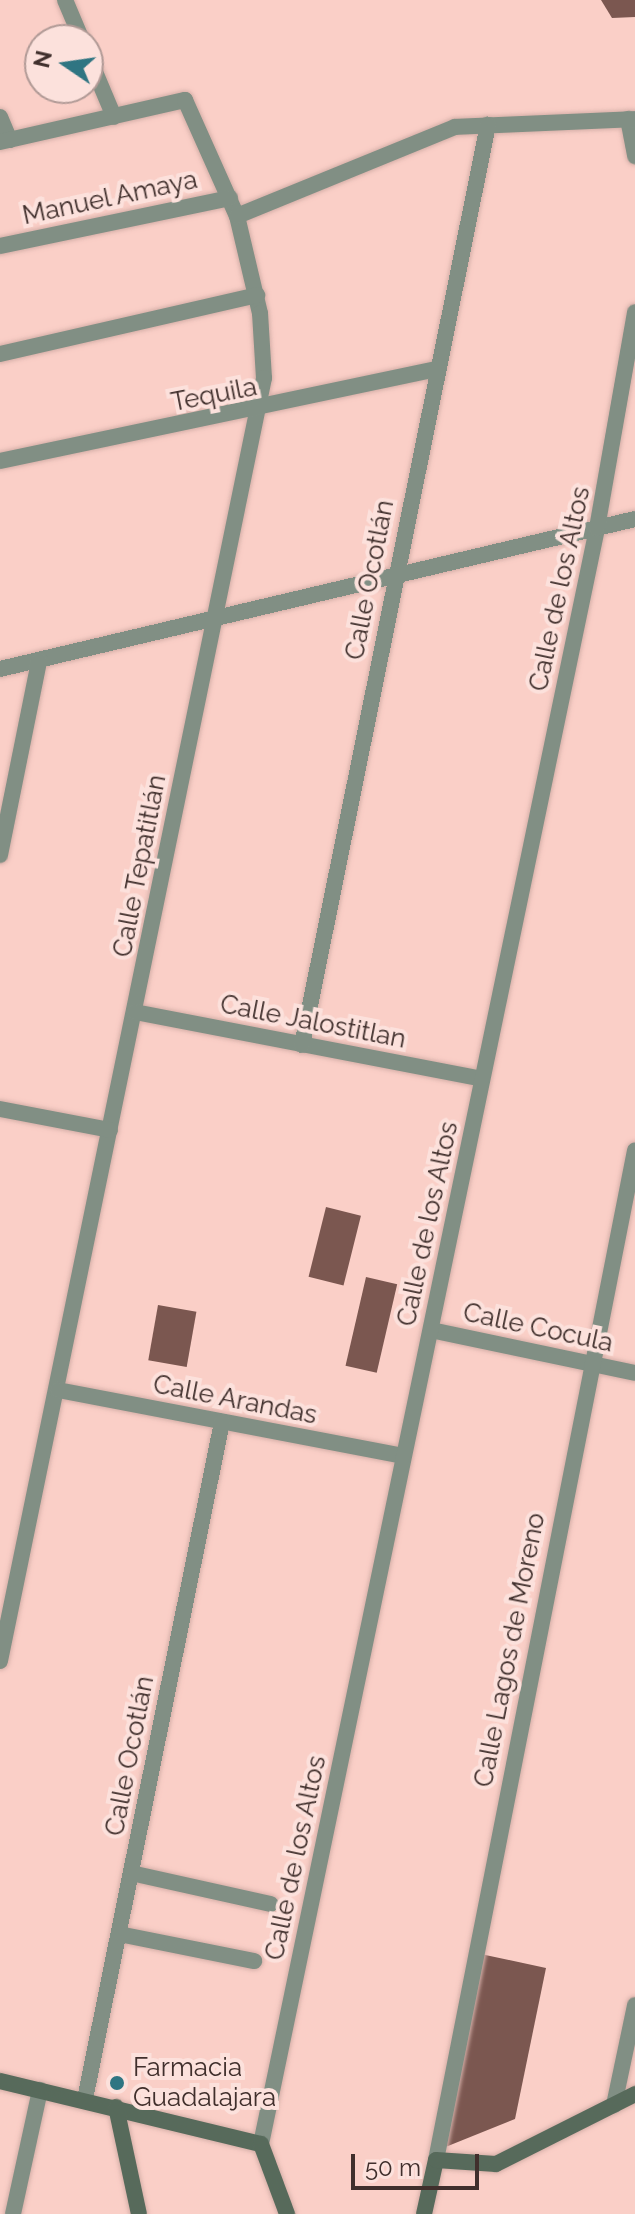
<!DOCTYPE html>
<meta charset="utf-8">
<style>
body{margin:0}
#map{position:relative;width:635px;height:2214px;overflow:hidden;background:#facfc7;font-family:Raleway,sans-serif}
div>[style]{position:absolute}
.building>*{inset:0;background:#7b5750;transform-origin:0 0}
.roads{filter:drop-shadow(0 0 2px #d5afa8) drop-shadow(0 0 2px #d5afa8)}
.street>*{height:16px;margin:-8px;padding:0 8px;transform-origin:8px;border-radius:8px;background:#818f84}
.secondary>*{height:16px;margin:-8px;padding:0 8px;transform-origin:8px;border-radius:8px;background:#576a5b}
.dots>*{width:22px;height:22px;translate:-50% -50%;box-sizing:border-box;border:4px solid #fce1dc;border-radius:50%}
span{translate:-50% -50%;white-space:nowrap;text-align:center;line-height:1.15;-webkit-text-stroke:8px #fce1dc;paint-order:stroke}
.street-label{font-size:26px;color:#402f2c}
.poi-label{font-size:26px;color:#402f2c}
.left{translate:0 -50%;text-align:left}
.north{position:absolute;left:24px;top:24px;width:80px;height:80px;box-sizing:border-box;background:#fce1dc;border:2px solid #b19a96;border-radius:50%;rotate:283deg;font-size:22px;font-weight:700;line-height:32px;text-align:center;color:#402f2c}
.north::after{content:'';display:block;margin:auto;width:28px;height:36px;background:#2f7582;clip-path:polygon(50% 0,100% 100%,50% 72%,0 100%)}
.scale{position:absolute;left:351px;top:2154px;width:128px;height:36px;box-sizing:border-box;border:4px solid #402f2c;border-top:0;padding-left:10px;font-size:24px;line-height:28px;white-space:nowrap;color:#402f2c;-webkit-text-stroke:6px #fce1dc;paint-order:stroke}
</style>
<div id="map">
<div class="building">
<div style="clip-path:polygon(601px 0,635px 0,635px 17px,612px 18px)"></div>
<div style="left:326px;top:1207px;width:36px;height:72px;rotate:14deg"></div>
<div style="left:366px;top:1277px;width:32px;height:91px;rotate:13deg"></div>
<div style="left:158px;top:1305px;width:39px;height:56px;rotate:10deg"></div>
<div style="clip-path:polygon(476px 1953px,546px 1968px,515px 2119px,438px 2150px)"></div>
</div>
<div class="roads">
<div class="street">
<div style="left:65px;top:0;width:43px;rotate:67deg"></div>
<div style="left:88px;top:55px;width:67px;rotate:67.2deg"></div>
<div style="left:0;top:117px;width:25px;rotate:67deg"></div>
<div style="left:628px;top:119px;width:38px;rotate:79deg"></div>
<div style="left:0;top:142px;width:190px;rotate:-12.8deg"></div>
<div style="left:185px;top:100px;width:127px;rotate:65.9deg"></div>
<div style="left:237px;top:216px;width:100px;rotate:76.7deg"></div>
<div style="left:260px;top:313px;width:65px;rotate:86.5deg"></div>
<div style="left:264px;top:378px;width:1310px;rotate:101.63deg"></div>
<div style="left:237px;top:216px;width:235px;rotate:-22.2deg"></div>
<div style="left:455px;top:127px;width:180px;rotate:-2.5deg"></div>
<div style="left:0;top:246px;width:235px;rotate:-11.8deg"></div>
<div style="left:0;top:354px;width:264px;rotate:-12.9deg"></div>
<div style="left:0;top:461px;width:446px;rotate:-11.9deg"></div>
<div style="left:0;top:669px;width:652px;rotate:-13.29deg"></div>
<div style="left:0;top:855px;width:198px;rotate:-78.6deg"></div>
<div style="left:135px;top:1012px;width:353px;rotate:10.9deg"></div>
<div style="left:302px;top:1045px;width:939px;rotate:-78.57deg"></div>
<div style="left:0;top:1109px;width:112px;rotate:10.8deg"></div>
<div style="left:431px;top:1330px;width:208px;rotate:11.9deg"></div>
<div style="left:58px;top:1390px;width:351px;rotate:10.8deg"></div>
<div style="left:131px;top:1873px;width:143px;rotate:12.5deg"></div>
<div style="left:119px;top:1934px;width:138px;rotate:11.3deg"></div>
<div style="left:85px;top:2099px;width:691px;rotate:-78.56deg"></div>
<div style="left:614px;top:2105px;width:102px;rotate:-78.1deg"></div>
<div style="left:261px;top:2144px;width:1651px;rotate:-78.25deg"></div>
<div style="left:597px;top:528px;width:219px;rotate:-80deg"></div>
<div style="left:436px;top:2160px;width:1029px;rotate:-78.85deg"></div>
<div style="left:13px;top:2214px;width:127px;rotate:-77.7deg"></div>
</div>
<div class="secondary">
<div style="left:0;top:2081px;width:268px;rotate:13.6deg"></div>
<div style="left:261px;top:2144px;width:75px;rotate:69.6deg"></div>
<div style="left:116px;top:2107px;width:109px;rotate:77.9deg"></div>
<div style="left:424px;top:2214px;width:55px;rotate:-77.5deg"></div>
<div style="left:436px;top:2160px;width:60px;rotate:3.8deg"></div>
<div style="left:496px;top:2164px;width:156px;rotate:-26.7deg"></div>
</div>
</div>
<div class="dots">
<div style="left:117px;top:2083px;background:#2f7582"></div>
</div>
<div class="street-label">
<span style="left:110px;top:198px;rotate:-12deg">Manuel Amaya</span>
<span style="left:214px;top:395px;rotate:-11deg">Tequila</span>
<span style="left:370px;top:580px;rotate:-79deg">Calle Ocotlán</span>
<span style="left:560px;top:589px;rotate:-78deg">Calle de los Altos</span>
<span style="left:140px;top:866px;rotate:-79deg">Calle Tepatitlán</span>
<span style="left:313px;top:1022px;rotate:11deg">Calle Jalostitlan</span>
<span style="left:428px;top:1224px;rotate:-78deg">Calle de los Altos</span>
<span style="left:538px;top:1328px;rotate:12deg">Calle Cocula</span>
<span style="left:235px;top:1400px;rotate:11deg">Calle Arandas</span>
<span style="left:510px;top:1650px;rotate:-79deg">Calle Lagos de Moreno</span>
<span style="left:130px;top:1756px;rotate:-79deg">Calle Ocotlán</span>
<span style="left:296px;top:1858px;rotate:-78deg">Calle de los Altos</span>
</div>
<div class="poi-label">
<span class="left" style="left:133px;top:2083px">Farmacia<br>Guadalajara</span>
</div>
<div class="north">N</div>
<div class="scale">50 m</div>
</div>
